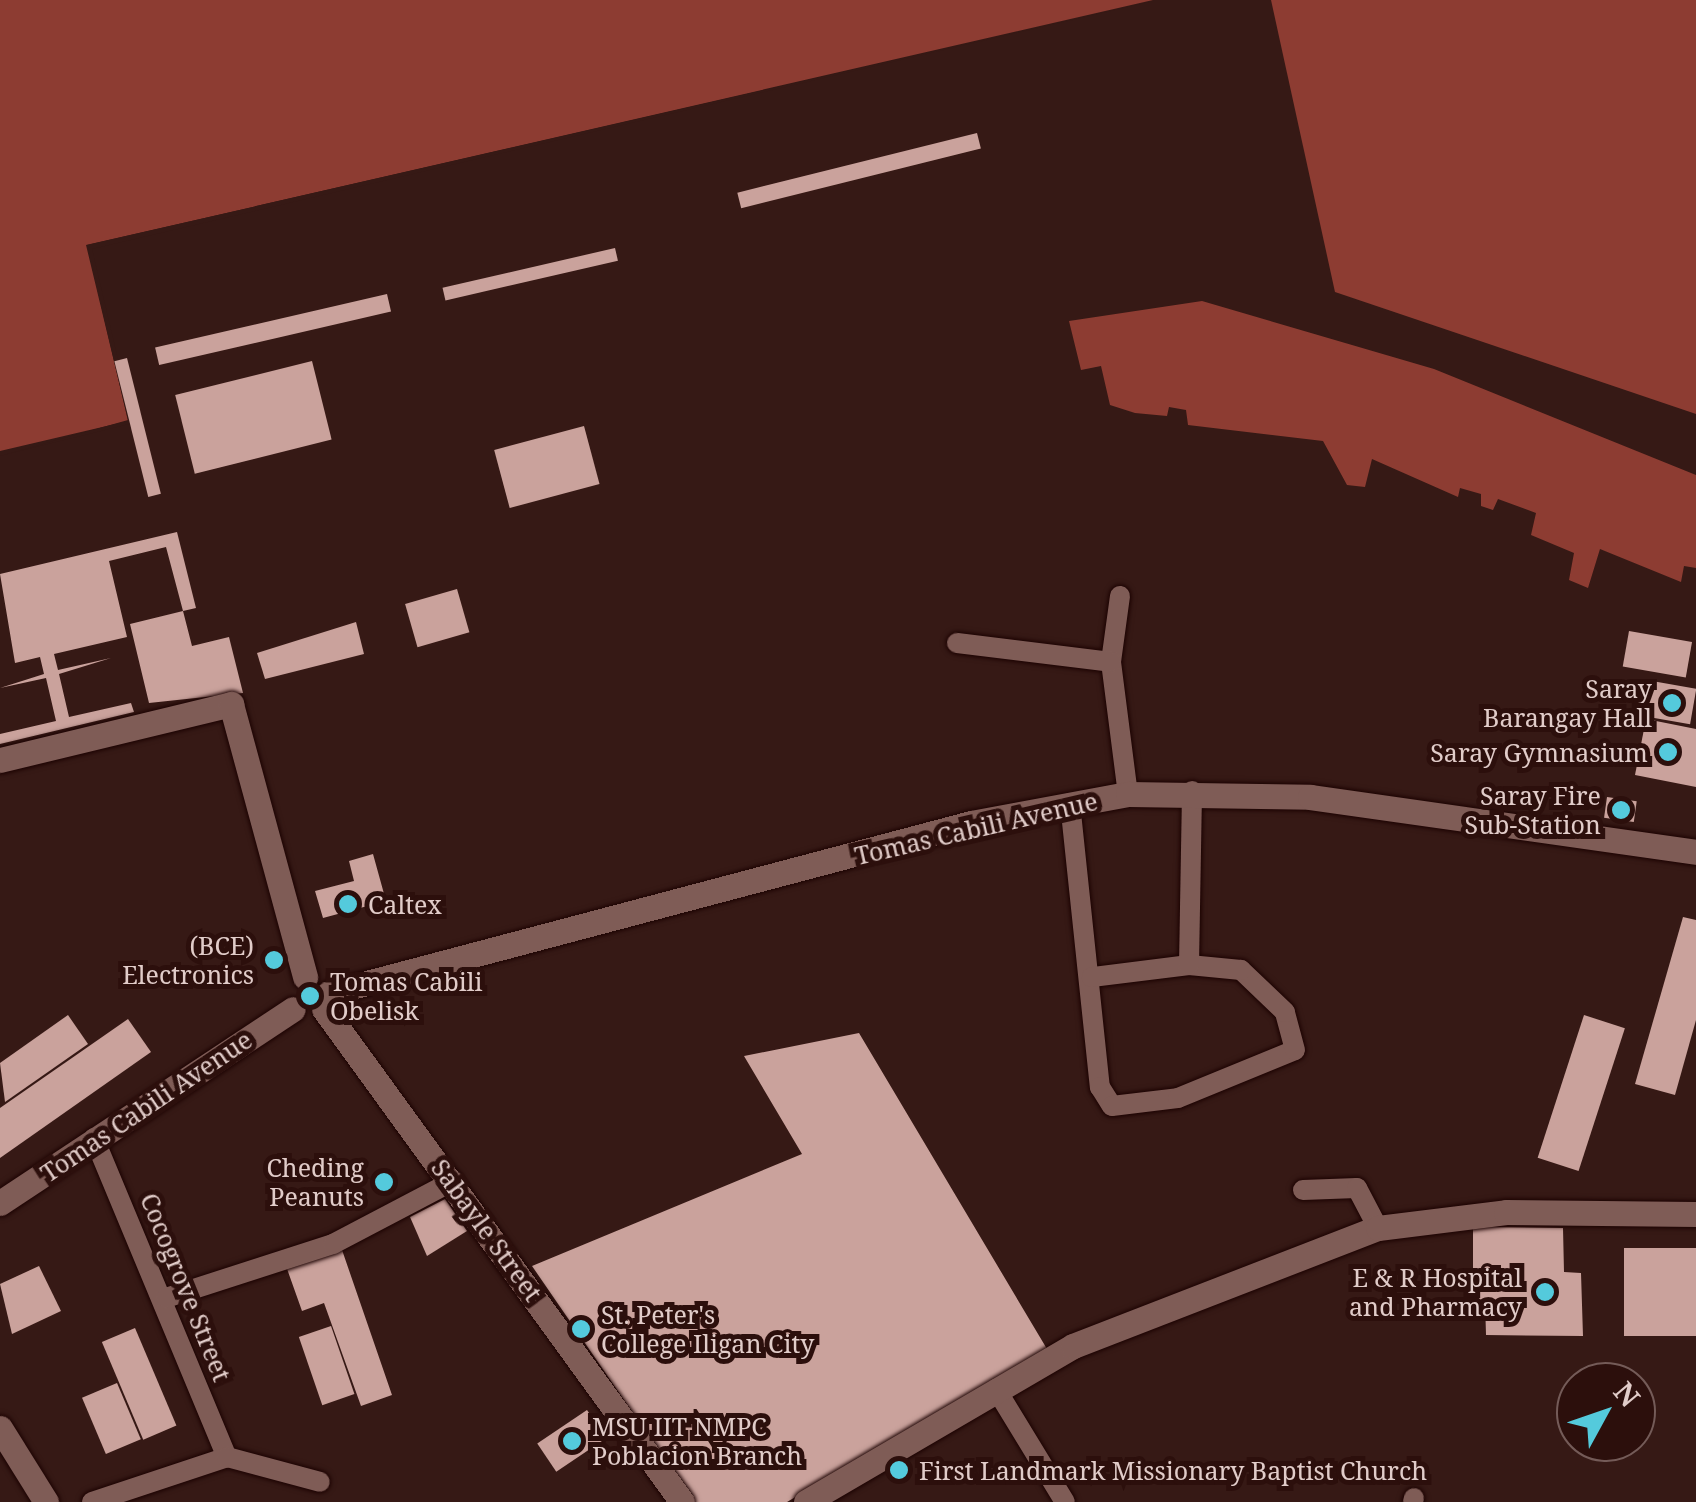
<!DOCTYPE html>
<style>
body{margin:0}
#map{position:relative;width:1696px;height:1502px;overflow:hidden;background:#361915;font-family:"Noto Serif",serif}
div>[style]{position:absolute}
.water>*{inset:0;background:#8d3c32}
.pier>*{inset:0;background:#361915;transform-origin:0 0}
.building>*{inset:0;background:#caa29c;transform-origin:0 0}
.roads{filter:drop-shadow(0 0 2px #1c0302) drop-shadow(0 0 2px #1c0302)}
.minor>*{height:20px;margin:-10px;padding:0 10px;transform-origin:10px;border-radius:10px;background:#7f5c56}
.tertiary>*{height:25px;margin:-12.5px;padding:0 12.5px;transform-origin:12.5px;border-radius:12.5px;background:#7f5c56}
.dots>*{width:28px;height:28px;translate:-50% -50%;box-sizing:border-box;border:5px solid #2c0f0c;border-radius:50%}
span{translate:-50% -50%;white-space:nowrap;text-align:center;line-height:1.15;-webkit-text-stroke:10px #2c0f0c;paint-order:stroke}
.poi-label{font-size:25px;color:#e1ccc9}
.right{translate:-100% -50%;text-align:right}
.left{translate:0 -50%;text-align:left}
.street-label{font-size:25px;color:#e1ccc9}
.north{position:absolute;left:1556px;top:1362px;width:100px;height:100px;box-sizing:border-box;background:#2c0f0c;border:2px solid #745b58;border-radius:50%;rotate:50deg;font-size:28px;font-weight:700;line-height:40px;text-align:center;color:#e1ccc9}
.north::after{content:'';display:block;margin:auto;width:35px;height:45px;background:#54cadc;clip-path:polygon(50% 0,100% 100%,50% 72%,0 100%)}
</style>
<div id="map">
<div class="water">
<div style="clip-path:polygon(0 0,1153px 0,87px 245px,128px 421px,0 451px)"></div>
<div style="clip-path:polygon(1271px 0,1696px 0,1696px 414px,1335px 292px)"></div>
<div style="clip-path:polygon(1202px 301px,1434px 369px,1696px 475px,1696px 568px,1684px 566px,1681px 582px,1600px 549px,1588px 588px,1569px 580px,1574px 553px,1531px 535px,1536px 513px,1498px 499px,1493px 510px,1481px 506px,1481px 494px,1460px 488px,1458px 497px,1372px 459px,1365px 487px,1347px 485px,1323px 441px,1188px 425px,1186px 410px,1169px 407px,1167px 416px,1135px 413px,1110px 405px,1101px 366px,1081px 370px,1069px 321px)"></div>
</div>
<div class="pier">
<div style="clip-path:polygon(1158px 0,92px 249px,133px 423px,0 456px,128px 420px,86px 245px)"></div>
<div style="left:1266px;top:0;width:5px;height:297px"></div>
</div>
<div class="building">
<div style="left:977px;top:133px;width:16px;height:247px;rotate:76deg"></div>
<div style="left:615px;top:248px;width:13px;height:177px;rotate:77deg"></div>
<div style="left:387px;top:294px;width:18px;height:238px;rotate:77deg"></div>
<div style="left:127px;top:358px;width:140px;height:13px;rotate:76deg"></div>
<div style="left:312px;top:361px;width:81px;height:141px;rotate:76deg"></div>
<div style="left:584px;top:426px;width:60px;height:93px;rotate:75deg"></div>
<div style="clip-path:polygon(177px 532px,196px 608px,183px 611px,192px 646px,229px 637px,243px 693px,149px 703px,130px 624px,183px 611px,166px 547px,109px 561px,127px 637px,54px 654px,58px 670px,111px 658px,59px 674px,69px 717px,131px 703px,134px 712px,0 744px,0 734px,56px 721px,46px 678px,0 688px,44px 674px,40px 657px,15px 663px,0 574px)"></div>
<div style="left:457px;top:589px;width:45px;height:54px;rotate:74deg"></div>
<div style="clip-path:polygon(356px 622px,364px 654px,265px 679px,257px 653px)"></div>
<div style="left:1629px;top:631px;width:64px;height:36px;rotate:10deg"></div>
<div style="left:1652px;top:681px;width:45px;height:36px;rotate:10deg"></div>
<div style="clip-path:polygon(1646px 719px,1696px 729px,1696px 787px,1635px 775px)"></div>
<div style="left:1607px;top:797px;width:30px;height:21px;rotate:8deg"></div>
<div style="clip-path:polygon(373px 854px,386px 901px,323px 918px,315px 891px,354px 881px,349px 861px)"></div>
<div style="clip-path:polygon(1683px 917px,1696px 920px,1696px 1020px,1675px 1095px,1635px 1084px)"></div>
<div style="clip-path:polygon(68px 1015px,88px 1044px,5px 1102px,0 1063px)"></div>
<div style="left:1584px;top:1015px;width:43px;height:150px;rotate:18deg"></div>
<div style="clip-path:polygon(128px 1019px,151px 1052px,0 1158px,0 1108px)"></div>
<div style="clip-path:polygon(859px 1033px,1047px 1349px,787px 1502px,694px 1502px,532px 1266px,802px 1154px,744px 1056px)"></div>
<div style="clip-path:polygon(445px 1199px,467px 1231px,427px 1256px,410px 1217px)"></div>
<div style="clip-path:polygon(1473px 1227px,1563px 1228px,1564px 1272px,1581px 1273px,1583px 1336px,1486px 1335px,1485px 1301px,1473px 1301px)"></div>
<div style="clip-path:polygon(341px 1247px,392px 1395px,361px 1406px,324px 1303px,302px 1311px,286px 1266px)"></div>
<div style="left:1624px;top:1248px;width:72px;height:88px"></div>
<div style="clip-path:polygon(39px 1266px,61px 1311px,12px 1334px,0 1284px)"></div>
<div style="left:331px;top:1326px;width:72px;height:34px;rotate:71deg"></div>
<div style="left:135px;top:1328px;width:106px;height:36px;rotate:67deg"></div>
<div style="left:117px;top:1383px;width:61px;height:38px;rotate:67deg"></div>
<div style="left:587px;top:1410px;width:34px;height:60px;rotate:56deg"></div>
</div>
<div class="roads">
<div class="minor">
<div style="left:1120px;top:596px;width:67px;rotate:97.8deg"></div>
<div style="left:1111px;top:662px;width:133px;rotate:82.7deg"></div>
<div style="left:957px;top:643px;width:155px;rotate:7deg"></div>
<div style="left:1070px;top:803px;width:286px;rotate:84deg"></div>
<div style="left:1100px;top:1087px;width:22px;rotate:58deg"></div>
<div style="left:1112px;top:1106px;width:66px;rotate:-6.9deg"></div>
<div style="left:1178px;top:1098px;width:126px;rotate:-22.3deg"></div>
<div style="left:1295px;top:1050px;width:39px;rotate:-105deg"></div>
<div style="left:1285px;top:1012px;width:61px;rotate:-136.3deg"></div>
<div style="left:1241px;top:970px;width:52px;rotate:-174.5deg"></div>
<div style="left:1189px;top:965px;width:98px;rotate:172.9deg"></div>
<div style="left:1189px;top:965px;width:174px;rotate:-89deg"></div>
<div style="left:94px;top:1138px;width:346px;rotate:67.4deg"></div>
<div style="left:1303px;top:1190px;width:54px;rotate:-2.1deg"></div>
<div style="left:1357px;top:1188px;width:45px;rotate:62.3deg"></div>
<div style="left:166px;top:1298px;width:176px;rotate:-17.9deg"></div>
<div style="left:333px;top:1244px;width:136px;rotate:-27.7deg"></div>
<div style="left:996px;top:1389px;width:132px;rotate:58.6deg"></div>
<div style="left:92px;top:1502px;width:142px;rotate:-18.4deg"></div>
<div style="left:227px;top:1457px;width:96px;rotate:15deg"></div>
<div style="left:1413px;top:1502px;width:4px;rotate:-76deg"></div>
</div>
<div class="tertiary">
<div style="left:0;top:760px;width:238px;rotate:-13.6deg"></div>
<div style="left:231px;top:704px;width:283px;rotate:74.8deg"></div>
<div style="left:329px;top:993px;width:664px;rotate:-14.83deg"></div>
<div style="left:971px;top:823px;width:160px;rotate:-10.5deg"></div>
<div style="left:1128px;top:794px;width:182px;rotate:0.9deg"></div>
<div style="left:1310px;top:797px;width:390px;rotate:8.1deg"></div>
<div style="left:324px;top:1009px;width:609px;rotate:54.01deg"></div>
<div style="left:0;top:1203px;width:351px;rotate:-33.5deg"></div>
<div style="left:0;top:1428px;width:87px;rotate:58.1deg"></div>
<div style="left:806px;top:1502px;width:309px;rotate:-30.3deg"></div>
<div style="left:1073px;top:1346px;width:327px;rotate:-21.2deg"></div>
<div style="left:1378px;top:1228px;width:129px;rotate:-7.1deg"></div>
<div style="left:1506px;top:1212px;width:190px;rotate:0.6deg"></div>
</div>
</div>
<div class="dots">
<div style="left:1672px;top:703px;background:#54cadc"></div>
<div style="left:1668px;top:752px;background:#54cadc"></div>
<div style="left:1621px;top:810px;background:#54cadc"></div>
<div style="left:348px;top:904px;background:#54cadc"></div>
<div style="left:274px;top:960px;background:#54cadc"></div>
<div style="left:310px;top:996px;background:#54cadc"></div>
<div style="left:384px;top:1182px;background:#54cadc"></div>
<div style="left:1545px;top:1292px;background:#54cadc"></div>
<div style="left:581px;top:1329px;background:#54cadc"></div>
<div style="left:572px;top:1441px;background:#54cadc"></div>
<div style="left:899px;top:1470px;background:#54cadc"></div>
</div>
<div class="poi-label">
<span class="right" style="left:1652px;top:703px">Saray<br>Barangay Hall</span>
<span class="right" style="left:1648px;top:752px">Saray Gymnasium</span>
<span class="right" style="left:1601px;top:810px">Saray Fire<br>Sub-Station</span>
<span class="left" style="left:368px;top:904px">Caltex</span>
<span class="right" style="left:254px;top:960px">(BCE)<br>Electronics</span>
<span class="left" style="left:330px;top:996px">Tomas Cabili<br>Obelisk</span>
<span class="right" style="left:364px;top:1182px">Cheding<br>Peanuts</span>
<span class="right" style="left:1522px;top:1292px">E &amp; R Hospital<br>and Pharmacy</span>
<span class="left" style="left:601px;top:1329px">St. Peter's<br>College Iligan City</span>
<span class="left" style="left:592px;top:1441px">MSU IIT NMPC<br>Poblacion Branch</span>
<span class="left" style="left:919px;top:1470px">First Landmark Missionary Baptist Church</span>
</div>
<div class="street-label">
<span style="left:976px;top:828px;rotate:-13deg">Tomas Cabili Avenue</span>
<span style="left:146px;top:1106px;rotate:-34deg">Tomas Cabili Avenue</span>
<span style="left:487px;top:1230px;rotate:54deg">Sabayle Street</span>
<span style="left:186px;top:1287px;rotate:68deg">Cocogrove Street</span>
</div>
<div class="north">N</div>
</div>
